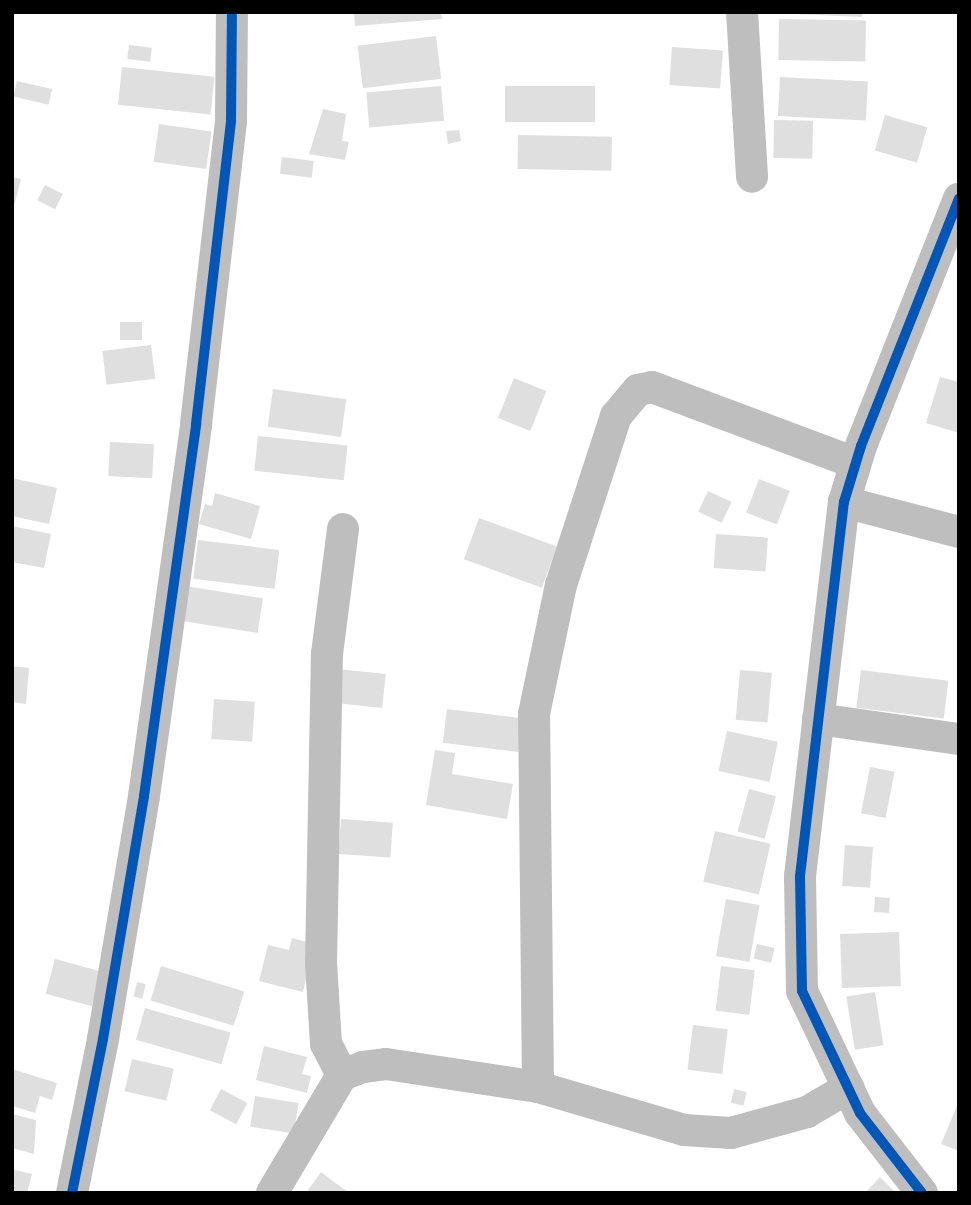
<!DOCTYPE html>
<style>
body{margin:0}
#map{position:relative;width:971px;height:1205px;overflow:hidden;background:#fff;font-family:Lato,sans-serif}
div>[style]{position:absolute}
.building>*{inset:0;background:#dfdfdf;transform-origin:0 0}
.minor>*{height:32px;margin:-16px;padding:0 16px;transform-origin:16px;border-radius:16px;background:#bebebe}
.cycleway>*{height:10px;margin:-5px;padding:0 5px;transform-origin:5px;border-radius:5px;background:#0057b8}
span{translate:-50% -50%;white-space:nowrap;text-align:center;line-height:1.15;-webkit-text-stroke:5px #fff;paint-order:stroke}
.frame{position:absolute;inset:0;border:14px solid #000;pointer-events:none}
</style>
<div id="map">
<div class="building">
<div style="clip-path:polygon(354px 12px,441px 12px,442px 19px,355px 26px)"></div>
<div style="clip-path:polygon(794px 12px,862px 12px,862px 17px,794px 14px)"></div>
<div style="left:779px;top:19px;width:87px;height:41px;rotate:1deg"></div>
<div style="left:436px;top:36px;width:43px;height:79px;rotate:83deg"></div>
<div style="left:129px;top:45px;width:23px;height:14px;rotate:7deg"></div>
<div style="left:672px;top:47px;width:51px;height:38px;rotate:4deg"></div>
<div style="left:122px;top:67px;width:93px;height:38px;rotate:6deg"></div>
<div style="left:780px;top:77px;width:88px;height:39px;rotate:3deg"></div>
<div style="left:17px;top:81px;width:36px;height:16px;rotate:13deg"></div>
<div style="left:441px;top:86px;width:35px;height:75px;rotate:85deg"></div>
<div style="left:595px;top:86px;width:36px;height:90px;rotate:90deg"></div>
<div style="clip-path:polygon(323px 109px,346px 114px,342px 141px,349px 142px,345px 160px,309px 154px)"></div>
<div style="left:885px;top:115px;width:44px;height:37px;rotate:16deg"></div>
<div style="left:774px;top:120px;width:39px;height:38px;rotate:1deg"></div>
<div style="left:159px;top:124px;width:53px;height:38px;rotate:8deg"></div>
<div style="clip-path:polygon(459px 130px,461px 141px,448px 144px,446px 131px)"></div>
<div style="left:518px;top:135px;width:94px;height:34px;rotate:1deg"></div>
<div style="left:282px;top:157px;width:32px;height:17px;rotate:7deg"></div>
<div style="clip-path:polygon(12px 177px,21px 179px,13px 210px,12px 210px)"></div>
<div style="left:45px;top:185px;width:20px;height:17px;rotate:27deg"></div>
<div style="left:120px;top:322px;width:22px;height:18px"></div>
<div style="left:151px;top:345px;width:34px;height:49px;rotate:83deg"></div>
<div style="clip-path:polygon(940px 377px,959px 382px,959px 433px,926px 423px)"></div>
<div style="left:514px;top:378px;width:35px;height:43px;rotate:22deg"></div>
<div style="left:273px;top:389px;width:74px;height:38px;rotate:8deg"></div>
<div style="left:258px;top:436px;width:90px;height:35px;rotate:6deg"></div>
<div style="left:110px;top:442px;width:44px;height:34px;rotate:3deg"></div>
<div style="clip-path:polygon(12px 478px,57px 488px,49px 524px,12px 516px)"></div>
<div style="left:759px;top:479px;width:33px;height:36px;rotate:21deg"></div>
<div style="left:708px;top:491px;width:26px;height:23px;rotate:25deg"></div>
<div style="clip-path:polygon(215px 493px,260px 506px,251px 539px,199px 524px,205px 504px,212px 506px)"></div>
<div style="left:479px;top:518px;width:83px;height:44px;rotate:20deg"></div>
<div style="clip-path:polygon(12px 526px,51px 534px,44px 568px,12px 562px)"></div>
<div style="left:716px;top:534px;width:52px;height:34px;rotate:4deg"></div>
<div style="left:198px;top:540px;width:82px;height:39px;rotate:7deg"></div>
<div style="left:185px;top:586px;width:79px;height:35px;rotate:9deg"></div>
<div style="clip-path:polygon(12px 666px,29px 668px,26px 704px,12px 702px)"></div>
<div style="left:337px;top:669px;width:49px;height:34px;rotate:6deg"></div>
<div style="left:740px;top:670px;width:32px;height:50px;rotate:5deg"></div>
<div style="left:861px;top:670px;width:88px;height:38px;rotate:7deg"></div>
<div style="left:214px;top:699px;width:41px;height:40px;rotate:4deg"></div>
<div style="left:447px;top:709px;width:76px;height:34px;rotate:7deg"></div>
<div style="left:727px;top:731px;width:52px;height:41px;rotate:12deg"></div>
<div style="clip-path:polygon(435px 750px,455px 753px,452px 774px,513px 784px,507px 819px,426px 805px)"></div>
<div style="left:870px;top:767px;width:25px;height:47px;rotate:11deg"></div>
<div style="left:749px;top:789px;width:28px;height:44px;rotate:15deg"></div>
<div style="left:341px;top:819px;width:52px;height:35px;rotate:4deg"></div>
<div style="left:715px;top:831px;width:57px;height:52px;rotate:13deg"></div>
<div style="left:845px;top:845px;width:28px;height:41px;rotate:4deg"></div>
<div style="left:875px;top:897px;width:15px;height:15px;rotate:4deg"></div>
<div style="left:726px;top:899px;width:34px;height:58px;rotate:10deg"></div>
<div style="left:899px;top:932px;width:54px;height:59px;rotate:88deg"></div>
<div style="clip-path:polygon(292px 938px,314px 944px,303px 992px,259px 981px,268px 945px,289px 950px)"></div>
<div style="left:757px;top:944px;width:18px;height:15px;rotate:13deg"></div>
<div style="left:55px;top:959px;width:48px;height:36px;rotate:15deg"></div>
<div style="left:161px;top:966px;width:87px;height:36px;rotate:17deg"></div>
<div style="left:721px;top:966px;width:34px;height:45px;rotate:7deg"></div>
<div style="left:137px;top:982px;width:9px;height:15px;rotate:13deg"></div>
<div style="left:875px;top:992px;width:54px;height:29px;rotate:81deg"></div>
<div style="left:145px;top:1008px;width:89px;height:33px;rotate:16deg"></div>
<div style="left:693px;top:1025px;width:35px;height:45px;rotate:7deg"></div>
<div style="clip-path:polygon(264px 1046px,307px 1057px,302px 1074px,311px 1076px,307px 1093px,256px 1080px)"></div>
<div style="left:132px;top:1059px;width:43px;height:33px;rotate:13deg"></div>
<div style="clip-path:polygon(12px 1069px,57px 1083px,52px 1100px,40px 1096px,35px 1113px,12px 1106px)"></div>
<div style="left:221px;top:1089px;width:30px;height:24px;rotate:28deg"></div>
<div style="left:734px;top:1089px;width:13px;height:14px;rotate:13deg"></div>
<div style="left:255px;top:1096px;width:44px;height:31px;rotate:9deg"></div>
<div style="clip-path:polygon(959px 1101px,959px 1151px,941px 1144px)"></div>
<div style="clip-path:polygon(12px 1114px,36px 1120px,34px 1154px,12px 1148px)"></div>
<div style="clip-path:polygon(12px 1169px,32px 1174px,27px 1193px,12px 1193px)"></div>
<div style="clip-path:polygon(321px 1172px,349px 1193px,306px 1193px)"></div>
<div style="clip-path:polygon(880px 1177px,896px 1193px,865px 1193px)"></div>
</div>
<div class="minor">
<div style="left:742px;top:12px;width:165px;rotate:86.5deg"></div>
<div style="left:844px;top:502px;width:119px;rotate:14.6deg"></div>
<div style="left:818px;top:719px;width:142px;rotate:8.1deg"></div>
<div style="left:342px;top:1075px;width:35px;rotate:-117deg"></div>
<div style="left:326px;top:1044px;width:81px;rotate:-93.5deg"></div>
<div style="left:321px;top:963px;width:309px;rotate:-88.9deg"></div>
<div style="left:327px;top:654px;width:126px;rotate:-82.7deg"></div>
<div style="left:538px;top:1087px;width:373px;rotate:-90.6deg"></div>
<div style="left:534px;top:714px;width:132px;rotate:-78.2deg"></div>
<div style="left:561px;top:585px;width:178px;rotate:-72deg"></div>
<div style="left:616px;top:416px;width:34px;rotate:-50deg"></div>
<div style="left:638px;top:390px;width:14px;rotate:-12deg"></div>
<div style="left:652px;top:387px;width:217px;rotate:20.5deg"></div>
<div style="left:72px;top:1193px;width:157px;rotate:-78.6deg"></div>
<div style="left:103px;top:1039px;width:246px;rotate:-80.4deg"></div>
<div style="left:144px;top:796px;width:376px;rotate:-82deg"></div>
<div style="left:196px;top:424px;width:305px;rotate:-83.4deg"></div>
<div style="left:231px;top:121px;width:109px;rotate:-89.5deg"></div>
<div style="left:272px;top:1193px;width:137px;rotate:-59.3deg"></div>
<div style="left:342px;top:1075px;width:22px;rotate:-21deg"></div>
<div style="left:363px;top:1067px;width:23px;rotate:-7deg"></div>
<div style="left:386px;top:1064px;width:154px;rotate:8.6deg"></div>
<div style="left:538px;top:1087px;width:152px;rotate:16.4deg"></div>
<div style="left:684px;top:1130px;width:47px;rotate:3.7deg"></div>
<div style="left:731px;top:1133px;width:79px;rotate:-15.4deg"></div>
<div style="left:807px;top:1112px;width:48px;rotate:-30.3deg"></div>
<div style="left:922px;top:1193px;width:101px;rotate:-127.8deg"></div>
<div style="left:860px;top:1113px;width:135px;rotate:-115.4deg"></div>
<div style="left:802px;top:991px;width:115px;rotate:-91deg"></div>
<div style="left:800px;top:876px;width:377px;rotate:-83.3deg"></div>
<div style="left:844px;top:502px;width:59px;rotate:-73.1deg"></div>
<div style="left:861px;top:446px;width:266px;rotate:-68.4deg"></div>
</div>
<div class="cycleway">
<div style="left:72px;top:1193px;width:157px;rotate:-78.6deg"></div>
<div style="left:103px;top:1039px;width:246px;rotate:-80.4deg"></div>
<div style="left:144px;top:796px;width:376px;rotate:-82deg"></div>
<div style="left:196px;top:424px;width:305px;rotate:-83.4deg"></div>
<div style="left:231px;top:121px;width:109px;rotate:-89.5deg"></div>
<div style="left:922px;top:1193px;width:101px;rotate:-127.8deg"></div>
<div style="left:860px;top:1113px;width:135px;rotate:-115.4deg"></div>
<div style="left:802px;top:991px;width:115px;rotate:-91deg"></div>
<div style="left:800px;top:876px;width:377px;rotate:-83.3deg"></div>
<div style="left:844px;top:502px;width:59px;rotate:-73.1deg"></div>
<div style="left:861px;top:446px;width:266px;rotate:-68.4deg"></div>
</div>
<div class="frame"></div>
</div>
